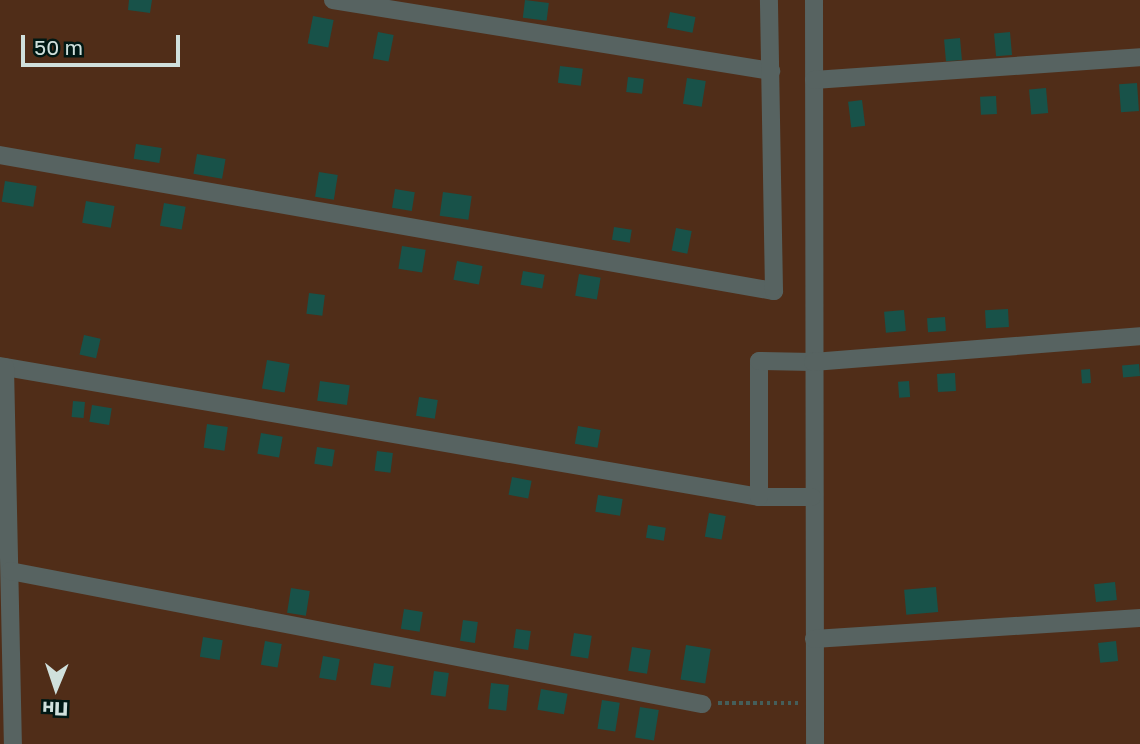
<!DOCTYPE html>
<meta charset="utf-8">
<style>
body{margin:0}
#map{position:relative;width:1140px;height:744px;overflow:hidden;background:#04211d;font-family:"Golos Text",sans-serif}
div>[style]{position:absolute}
.green>*{inset:0;background:#502d18;transform-origin:0 0}
.building>*{inset:0;background:#185249;transform-origin:0 0}
.path>*{height:3.5px;margin-top:-1.75px;transform-origin:0;background:repeating-linear-gradient(90deg,#455e5a 0 3.5px,transparent 0 7px)}
.minor>*{height:18px;margin:-9px;padding:0 9px;transform-origin:9px;border-radius:9px;background:#576361}
span{translate:-50% -50%;white-space:nowrap;text-align:center;line-height:1.15;-webkit-text-stroke:7px #001814;paint-order:stroke}
.north{position:absolute;left:21px;top:653px;width:70px;height:70px;-webkit-text-stroke:5px #001814;paint-order:stroke;rotate:182deg;font-size:19px;font-weight:700;line-height:28px;text-align:center;color:#d0e0dc}
.north::after{content:'';display:block;margin:auto;width:24px;height:32px;background:#d0e0dc;clip-path:polygon(50% 0,100% 100%,50% 72%,0 100%)}
.scale{position:absolute;left:21px;top:35px;width:159px;height:32px;box-sizing:border-box;border:4px solid #d0e0dc;border-top:0;padding-left:9px;font-size:21px;line-height:24px;white-space:nowrap;color:#d0e0dc;-webkit-text-stroke:5px #001814;paint-order:stroke}
</style>
<div id="map">
<div class="green">
<div style="left:0;top:0;width:1140px;height:744px"></div>
</div>
<div class="building">
<div style="clip-path:polygon(129px 0,152px 0,150px 13px,128px 10px)"></div>
<div style="left:525px;top:0;width:24px;height:18px;rotate:7deg"></div>
<div style="left:670px;top:12px;width:26px;height:16px;rotate:11deg"></div>
<div style="left:313px;top:16px;width:21px;height:28px;rotate:11deg"></div>
<div style="left:378px;top:32px;width:16px;height:27px;rotate:11deg"></div>
<div style="left:1010px;top:32px;width:23px;height:16px;rotate:85deg"></div>
<div style="left:960px;top:38px;width:22px;height:16px;rotate:85deg"></div>
<div style="left:560px;top:66px;width:23px;height:17px;rotate:7deg"></div>
<div style="left:628px;top:77px;width:16px;height:15px;rotate:7deg"></div>
<div style="left:687px;top:78px;width:19px;height:26px;rotate:9deg"></div>
<div style="left:1137px;top:83px;width:28px;height:18px;rotate:86deg"></div>
<div style="left:1046px;top:88px;width:25px;height:17px;rotate:85deg"></div>
<div style="left:996px;top:96px;width:18px;height:16px;rotate:87deg"></div>
<div style="left:862px;top:100px;width:26px;height:14px;rotate:83deg"></div>
<div style="left:136px;top:144px;width:26px;height:15px;rotate:9deg"></div>
<div style="left:197px;top:154px;width:29px;height:20px;rotate:10deg"></div>
<div style="left:319px;top:172px;width:19px;height:25px;rotate:9deg"></div>
<div style="left:5px;top:181px;width:32px;height:21px;rotate:9deg"></div>
<div style="left:395px;top:189px;width:20px;height:19px;rotate:9deg"></div>
<div style="left:443px;top:192px;width:29px;height:24px;rotate:8deg"></div>
<div style="left:86px;top:201px;width:29px;height:22px;rotate:10deg"></div>
<div style="left:164px;top:203px;width:22px;height:23px;rotate:10deg"></div>
<div style="left:614px;top:227px;width:18px;height:13px;rotate:9deg"></div>
<div style="left:676px;top:228px;width:16px;height:23px;rotate:11deg"></div>
<div style="left:402px;top:246px;width:24px;height:23px;rotate:9deg"></div>
<div style="left:457px;top:261px;width:26px;height:19px;rotate:11deg"></div>
<div style="left:523px;top:271px;width:22px;height:14px;rotate:10deg"></div>
<div style="left:579px;top:274px;width:22px;height:22px;rotate:10deg"></div>
<div style="left:309px;top:293px;width:16px;height:21px;rotate:7deg"></div>
<div style="left:1008px;top:309px;width:18px;height:23px;rotate:87deg"></div>
<div style="left:904px;top:310px;width:21px;height:20px;rotate:85deg"></div>
<div style="left:945px;top:317px;width:14px;height:18px;rotate:86deg"></div>
<div style="left:84px;top:335px;width:17px;height:20px;rotate:13deg"></div>
<div style="left:267px;top:360px;width:23px;height:29px;rotate:10deg"></div>
<div style="left:1139px;top:364px;width:12px;height:17px;rotate:85deg"></div>
<div style="left:1090px;top:369px;width:14px;height:9px;rotate:86deg"></div>
<div style="left:955px;top:373px;width:18px;height:18px;rotate:87deg"></div>
<div style="left:320px;top:381px;width:30px;height:20px;rotate:8deg"></div>
<div style="left:909px;top:381px;width:16px;height:11px;rotate:86deg"></div>
<div style="left:419px;top:397px;width:19px;height:19px;rotate:9deg"></div>
<div style="left:73px;top:401px;width:12px;height:16px;rotate:5deg"></div>
<div style="left:92px;top:405px;width:20px;height:17px;rotate:9deg"></div>
<div style="left:207px;top:424px;width:21px;height:24px;rotate:8deg"></div>
<div style="left:578px;top:426px;width:23px;height:18px;rotate:10deg"></div>
<div style="left:261px;top:433px;width:22px;height:21px;rotate:10deg"></div>
<div style="left:317px;top:447px;width:18px;height:17px;rotate:9deg"></div>
<div style="left:377px;top:451px;width:16px;height:20px;rotate:7deg"></div>
<div style="left:512px;top:477px;width:20px;height:18px;rotate:11deg"></div>
<div style="left:598px;top:495px;width:25px;height:17px;rotate:9deg"></div>
<div style="left:709px;top:513px;width:17px;height:24px;rotate:10deg"></div>
<div style="left:648px;top:525px;width:18px;height:13px;rotate:9deg"></div>
<div style="left:1115px;top:582px;width:18px;height:21px;rotate:84deg"></div>
<div style="left:936px;top:587px;width:25px;height:32px;rotate:85deg"></div>
<div style="left:291px;top:588px;width:19px;height:25px;rotate:9deg"></div>
<div style="left:404px;top:609px;width:19px;height:20px;rotate:9deg"></div>
<div style="left:463px;top:620px;width:15px;height:21px;rotate:8deg"></div>
<div style="left:516px;top:629px;width:15px;height:19px;rotate:8deg"></div>
<div style="left:574px;top:633px;width:18px;height:23px;rotate:9deg"></div>
<div style="left:203px;top:637px;width:20px;height:20px;rotate:9deg"></div>
<div style="left:265px;top:641px;width:17px;height:24px;rotate:10deg"></div>
<div style="left:1116px;top:641px;width:20px;height:18px;rotate:84deg"></div>
<div style="left:686px;top:645px;width:25px;height:35px;rotate:9deg"></div>
<div style="left:632px;top:647px;width:19px;height:24px;rotate:9deg"></div>
<div style="left:323px;top:656px;width:17px;height:22px;rotate:10deg"></div>
<div style="left:374px;top:663px;width:20px;height:22px;rotate:9deg"></div>
<div style="left:434px;top:671px;width:15px;height:24px;rotate:8deg"></div>
<div style="left:491px;top:683px;width:18px;height:26px;rotate:6deg"></div>
<div style="left:541px;top:689px;width:27px;height:21px;rotate:10deg"></div>
<div style="left:602px;top:700px;width:18px;height:29px;rotate:9deg"></div>
<div style="left:640px;top:707px;width:19px;height:31px;rotate:9deg"></div>
</div>
<div class="path">
<div style="left:718px;top:703px;width:80px"></div>
</div>
<div class="minor">
<div style="left:333px;top:0;width:444px;rotate:9.2deg"></div>
<div style="left:814px;top:0;width:744px;rotate:89.92deg"></div>
<div style="left:814px;top:80px;width:327px;rotate:-4deg"></div>
<div style="left:0;top:155px;width:786px;rotate:9.97deg"></div>
<div style="left:774px;top:291px;width:291px;rotate:-91deg"></div>
<div style="left:0;top:366px;width:770px;rotate:9.79deg"></div>
<div style="left:759px;top:497px;width:53px"></div>
<div style="left:5px;top:367px;width:377px;rotate:88.8deg"></div>
<div style="left:759px;top:497px;width:136px;rotate:-90deg"></div>
<div style="left:759px;top:361px;width:54px;rotate:1.1deg"></div>
<div style="left:813px;top:362px;width:328px;rotate:-4.5deg"></div>
<div style="left:10px;top:571px;width:705px;rotate:10.88deg"></div>
<div style="left:814px;top:639px;width:327px;rotate:-3.7deg"></div>
</div>
<div class="north">Пн</div>
<div class="scale">50 m</div>
</div>
